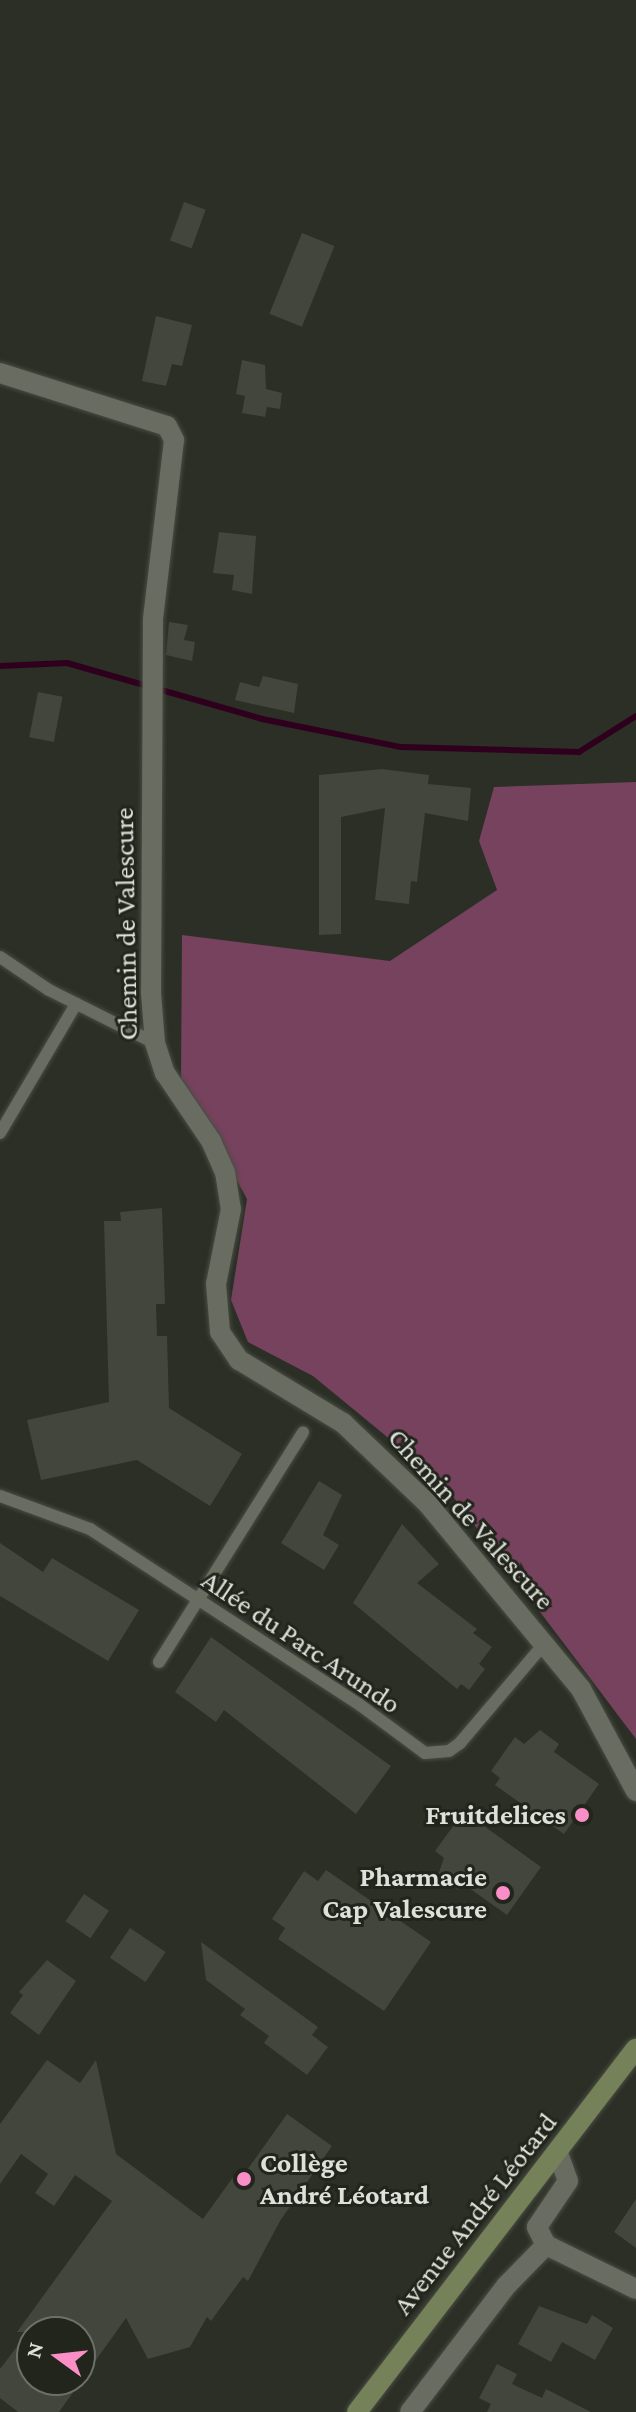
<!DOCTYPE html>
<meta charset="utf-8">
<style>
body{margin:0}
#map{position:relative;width:636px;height:2412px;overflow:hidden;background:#2b2f25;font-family:"Crimson Pro",serif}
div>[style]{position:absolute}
.green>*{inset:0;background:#77425e}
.stream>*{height:6px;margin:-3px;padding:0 3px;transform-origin:3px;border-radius:3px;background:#2f001d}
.building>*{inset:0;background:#42463c;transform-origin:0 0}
.roads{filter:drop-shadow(0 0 2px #494c43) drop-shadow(0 0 2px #494c43)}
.lane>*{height:12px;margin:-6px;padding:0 6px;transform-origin:6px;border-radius:6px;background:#686c61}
.street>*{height:20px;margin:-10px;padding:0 10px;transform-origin:10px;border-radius:10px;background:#686c61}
.secondary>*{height:20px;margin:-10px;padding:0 10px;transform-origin:10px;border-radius:10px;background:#758158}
.dots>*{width:22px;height:22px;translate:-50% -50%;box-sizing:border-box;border:4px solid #21251b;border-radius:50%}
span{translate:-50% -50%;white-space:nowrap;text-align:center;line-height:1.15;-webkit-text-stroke:6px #21251b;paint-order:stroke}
.street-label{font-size:28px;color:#dee1db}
.poi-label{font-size:28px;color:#dee1db;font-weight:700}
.right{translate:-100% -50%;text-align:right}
.left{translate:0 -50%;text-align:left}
.north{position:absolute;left:16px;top:2316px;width:80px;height:80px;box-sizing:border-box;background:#21251b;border:2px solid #6d7068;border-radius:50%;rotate:285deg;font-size:22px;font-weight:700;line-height:32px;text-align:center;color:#dee1db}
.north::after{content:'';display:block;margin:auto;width:28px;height:36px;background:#fa8fc7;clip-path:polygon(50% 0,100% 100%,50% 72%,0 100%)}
</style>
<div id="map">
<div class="green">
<div style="clip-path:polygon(636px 782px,636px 1739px,442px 1482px,313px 1376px,248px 1342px,231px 1300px,247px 1199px,181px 1078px,182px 935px,390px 961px,497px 890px,479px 841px,494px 787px)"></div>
</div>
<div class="stream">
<div style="left:0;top:666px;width:67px;rotate:-2.6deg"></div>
<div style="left:67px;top:663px;width:203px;rotate:16deg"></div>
<div style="left:262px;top:719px;width:142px;rotate:11.4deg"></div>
<div style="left:401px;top:747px;width:178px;rotate:1.6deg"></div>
<div style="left:579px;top:752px;width:67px;rotate:-32.3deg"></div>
</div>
<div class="building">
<div style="left:184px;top:202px;width:23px;height:41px;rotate:20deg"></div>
<div style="left:302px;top:233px;width:35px;height:87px;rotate:22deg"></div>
<div style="clip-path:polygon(156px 316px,192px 325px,182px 366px,172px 364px,166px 386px,142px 381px)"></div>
<div style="clip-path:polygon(242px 360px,265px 365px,266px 389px,282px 393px,280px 409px,267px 407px,265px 417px,242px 413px,245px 396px,236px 394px)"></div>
<div style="clip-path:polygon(219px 532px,256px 536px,252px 594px,232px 590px,234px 575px,213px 573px)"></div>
<div style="clip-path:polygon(169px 622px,188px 625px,184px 640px,195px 642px,192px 661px,166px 655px)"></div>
<div style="clip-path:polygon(263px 676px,298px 684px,294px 713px,235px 700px,240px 682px,259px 687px)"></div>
<div style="left:38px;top:692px;width:25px;height:46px;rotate:11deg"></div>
<div style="clip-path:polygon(382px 769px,429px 775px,428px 784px,471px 788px,468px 821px,425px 813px,417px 882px,411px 881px,409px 904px,375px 900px,385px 808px,341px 817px,341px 934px,319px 935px,319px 775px)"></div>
<div style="clip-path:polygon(162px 1208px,165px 1304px,156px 1304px,157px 1336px,167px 1336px,169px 1408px,242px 1454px,210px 1506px,137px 1460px,41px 1480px,27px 1420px,109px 1402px,104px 1221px,121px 1221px,120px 1212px)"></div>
<div style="clip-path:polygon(319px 1481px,342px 1495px,323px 1535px,339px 1545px,324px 1570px,281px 1543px)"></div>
<div style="clip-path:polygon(402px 1524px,439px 1564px,417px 1583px,477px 1629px,473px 1633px,492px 1647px,479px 1664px,485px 1669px,469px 1690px,461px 1684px,457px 1689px,353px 1603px)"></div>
<div style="clip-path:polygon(0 1543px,43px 1572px,52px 1558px,139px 1610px,108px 1661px,0 1596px)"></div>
<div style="clip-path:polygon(211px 1637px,391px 1766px,356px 1814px,224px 1710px,216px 1722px,175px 1692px)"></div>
<div style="clip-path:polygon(540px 1730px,559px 1744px,554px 1752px,599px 1784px,564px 1834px,495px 1785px,500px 1778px,491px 1771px,515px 1737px,524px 1744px)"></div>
<div style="clip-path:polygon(459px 1818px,468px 1824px,473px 1818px,541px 1867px,507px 1915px,462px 1883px,458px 1890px,438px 1875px,444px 1858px,435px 1851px)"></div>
<div style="clip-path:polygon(326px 1870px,431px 1942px,384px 2011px,278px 1939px,285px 1928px,272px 1919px,304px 1871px,318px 1881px)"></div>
<div style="left:84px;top:1894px;width:30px;height:33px;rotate:34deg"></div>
<div style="left:130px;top:1928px;width:43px;height:36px;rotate:34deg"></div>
<div style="clip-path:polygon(201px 1942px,318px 2027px,312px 2035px,328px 2047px,307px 2075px,264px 2043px,269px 2036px,240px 2015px,245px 2009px,206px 1980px)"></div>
<div style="clip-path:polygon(47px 1960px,76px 1981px,39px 2035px,10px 2013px,23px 1995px,19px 1992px)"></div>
<div style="clip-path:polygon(evenodd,47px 2060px,80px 2083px,96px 2060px,116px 2154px,203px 2219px,236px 2173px,242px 2177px,287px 2114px,332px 2146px,280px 2221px,248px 2281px,243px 2277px,211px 2321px,207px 2317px,190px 2347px,148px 2359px,126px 2318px,59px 2412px,18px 2412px,0 2398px,0 2369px,28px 2332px,17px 2332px,112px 2201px,75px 2175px,54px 2206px,35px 2193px,48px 2174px,21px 2154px,0 2184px,0 2124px,47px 2060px,32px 2332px,80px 2332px,80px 2380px,32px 2380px,32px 2332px)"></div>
<div style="clip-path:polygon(636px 2199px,636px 2248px,614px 2232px)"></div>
<div style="clip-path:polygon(539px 2306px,587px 2324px,592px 2315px,613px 2328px,595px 2360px,562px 2342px,551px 2362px,518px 2344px)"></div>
<div style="clip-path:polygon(497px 2364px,517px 2374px,512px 2384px,542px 2398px,546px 2389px,591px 2412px,487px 2412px,491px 2404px,479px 2398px)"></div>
</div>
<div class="roads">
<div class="lane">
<div style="left:0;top:957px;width:59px;rotate:34deg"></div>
<div style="left:49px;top:990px;width:119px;rotate:26.6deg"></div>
<div style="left:0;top:1133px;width:150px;rotate:-59.5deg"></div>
<div style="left:0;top:1496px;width:96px;rotate:20.1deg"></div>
<div style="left:90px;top:1529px;width:322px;rotate:33.1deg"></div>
<div style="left:360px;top:1705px;width:81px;rotate:36.4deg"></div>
<div style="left:425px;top:1753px;width:24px;rotate:-5deg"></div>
<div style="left:449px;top:1751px;width:14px;rotate:-36deg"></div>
<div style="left:460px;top:1743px;width:130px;rotate:-49.7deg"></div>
<div style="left:159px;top:1662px;width:271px;rotate:-57.9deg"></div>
</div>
<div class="street">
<div style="left:0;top:373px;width:175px;rotate:17.6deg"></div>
<div style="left:167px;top:426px;width:16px;rotate:63deg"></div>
<div style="left:174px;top:440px;width:181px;rotate:96.7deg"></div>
<div style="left:153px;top:620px;width:373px;rotate:90.3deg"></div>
<div style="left:151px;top:993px;width:50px;rotate:85.4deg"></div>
<div style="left:155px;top:1043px;width:32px;rotate:72deg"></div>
<div style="left:165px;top:1073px;width:82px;rotate:55.9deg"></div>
<div style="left:211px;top:1141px;width:34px;rotate:66deg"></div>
<div style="left:225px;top:1172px;width:37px;rotate:81deg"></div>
<div style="left:231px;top:1209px;width:76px;rotate:101.3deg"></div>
<div style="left:216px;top:1284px;width:48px;rotate:85.2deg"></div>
<div style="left:220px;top:1332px;width:34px;rotate:56deg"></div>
<div style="left:239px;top:1360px;width:122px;rotate:31.2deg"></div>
<div style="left:343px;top:1423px;width:117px;rotate:43.6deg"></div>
<div style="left:428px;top:1504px;width:240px;rotate:50.4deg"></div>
<div style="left:581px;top:1689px;width:116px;rotate:61.7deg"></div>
<div style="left:546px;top:2245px;width:100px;rotate:26.1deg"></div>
<div style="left:410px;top:2412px;width:158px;rotate:-52.7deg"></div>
<div style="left:506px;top:2286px;width:57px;rotate:-45.7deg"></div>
<div style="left:546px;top:2245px;width:20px;rotate:-117deg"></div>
<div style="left:537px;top:2227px;width:55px;rotate:-56deg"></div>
<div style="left:568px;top:2181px;width:29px;rotate:-110deg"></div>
</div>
<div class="secondary">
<div style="left:357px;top:2412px;width:458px;rotate:-52.5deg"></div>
</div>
</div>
<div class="dots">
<div style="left:582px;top:1815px;background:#fa8fc7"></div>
<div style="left:503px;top:1893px;background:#fa8fc7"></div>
<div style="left:244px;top:2179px;background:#fa8fc7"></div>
</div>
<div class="street-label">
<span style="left:126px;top:924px;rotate:-91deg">Chemin de Valescure</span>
<span style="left:471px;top:1519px;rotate:48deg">Chemin de Valescure</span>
<span style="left:301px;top:1642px;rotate:34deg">Allée du Parc Arundo</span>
<span style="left:475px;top:2214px;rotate:-52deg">Avenue André Léotard</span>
</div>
<div class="poi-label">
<span class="right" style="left:566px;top:1815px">Fruitdelices</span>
<span class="right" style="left:487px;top:1893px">Pharmacie<br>Cap Valescure</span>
<span class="left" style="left:260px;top:2179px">Collège<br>André Léotard</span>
</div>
<div class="north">N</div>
</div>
